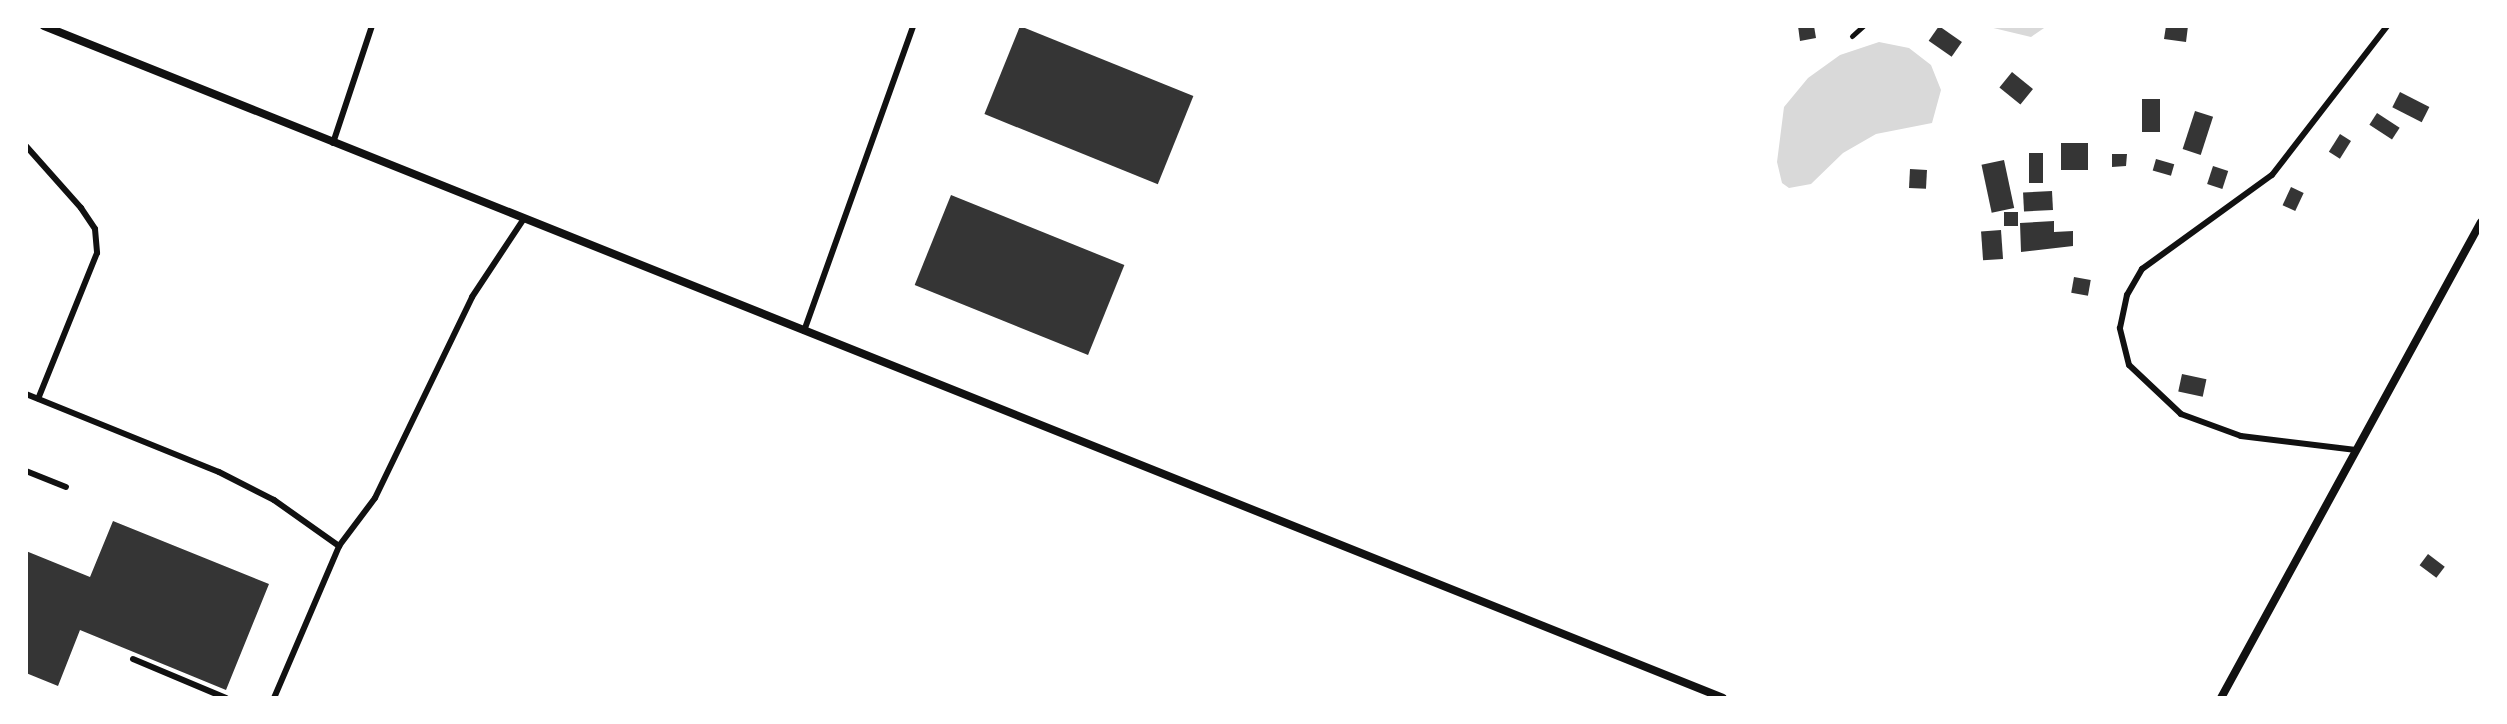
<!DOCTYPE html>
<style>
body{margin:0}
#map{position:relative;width:2507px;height:724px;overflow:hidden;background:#fff;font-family:Ubuntu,sans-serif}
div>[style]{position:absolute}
.water>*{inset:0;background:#d9d9d9}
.building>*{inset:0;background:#353535;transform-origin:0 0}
.path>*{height:5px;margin:-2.5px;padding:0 2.5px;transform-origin:2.5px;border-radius:2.5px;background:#111}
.service>*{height:6px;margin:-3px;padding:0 3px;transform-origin:3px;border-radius:3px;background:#111}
.minor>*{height:8px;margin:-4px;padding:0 4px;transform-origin:4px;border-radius:4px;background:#111}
span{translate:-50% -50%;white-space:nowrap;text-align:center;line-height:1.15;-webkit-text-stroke:8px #fff;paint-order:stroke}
.frame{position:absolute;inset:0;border:28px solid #fff;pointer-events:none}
</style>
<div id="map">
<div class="water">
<div style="clip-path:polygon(1985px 26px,2047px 26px,2031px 37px)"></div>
<div style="clip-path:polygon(1879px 42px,1909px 48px,1931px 65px,1941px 90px,1932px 123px,1876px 134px,1843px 153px,1811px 184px,1789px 188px,1782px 183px,1777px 162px,1784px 107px,1808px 78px,1840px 55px)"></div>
</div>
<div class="building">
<div style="left:1020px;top:26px;width:187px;height:95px;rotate:22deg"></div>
<div style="clip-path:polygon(1798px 26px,1814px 26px,1816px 38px,1800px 41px)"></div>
<div style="left:1939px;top:26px;width:28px;height:18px;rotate:35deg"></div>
<div style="clip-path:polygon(2166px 26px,2188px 26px,2186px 42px,2164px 39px)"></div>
<div style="left:2012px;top:72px;width:27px;height:20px;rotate:39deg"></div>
<div style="left:2400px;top:92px;width:33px;height:17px;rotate:27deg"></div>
<div style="left:2142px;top:99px;width:18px;height:33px"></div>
<div style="left:2195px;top:111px;width:19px;height:40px;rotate:18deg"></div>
<div style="left:2377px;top:113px;width:27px;height:14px;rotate:33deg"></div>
<div style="left:2340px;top:134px;width:13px;height:21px;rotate:32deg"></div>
<div style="left:2061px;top:143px;width:27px;height:27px"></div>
<div style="left:2029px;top:153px;width:14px;height:30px"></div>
<div style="clip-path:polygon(2112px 154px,2127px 154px,2126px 166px,2112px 167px)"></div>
<div style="left:2156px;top:159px;width:19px;height:12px;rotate:16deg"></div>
<div style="left:2004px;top:160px;width:49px;height:23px;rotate:78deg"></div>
<div style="left:2213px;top:166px;width:16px;height:19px;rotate:18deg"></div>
<div style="left:1910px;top:169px;width:17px;height:19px;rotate:3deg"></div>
<div style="left:2291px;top:187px;width:14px;height:20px;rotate:25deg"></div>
<div style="left:2052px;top:191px;width:19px;height:29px;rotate:87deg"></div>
<div style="left:951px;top:195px;width:187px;height:97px;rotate:22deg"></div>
<div style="left:2004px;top:212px;width:14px;height:14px"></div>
<div style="clip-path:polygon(2054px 221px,2054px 232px,2073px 231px,2073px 246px,2021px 252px,2020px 223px)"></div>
<div style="left:2001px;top:230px;width:29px;height:20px;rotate:86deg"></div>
<div style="left:2074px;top:277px;width:17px;height:16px;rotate:10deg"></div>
<div style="left:2182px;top:374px;width:25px;height:18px;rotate:12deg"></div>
<div style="clip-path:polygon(113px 521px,269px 584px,226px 690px,80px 630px,58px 686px,26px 673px,26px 551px,90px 577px)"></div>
<div style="left:2428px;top:554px;width:21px;height:14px;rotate:37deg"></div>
</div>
<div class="path">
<div style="left:1852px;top:36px;width:15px;rotate:-42deg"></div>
</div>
<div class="service">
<div style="left:333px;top:143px;width:123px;rotate:-71.6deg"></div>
<div style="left:26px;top:146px;width:83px;rotate:48.4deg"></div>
<div style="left:81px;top:208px;width:25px;rotate:56deg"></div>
<div style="left:95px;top:229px;width:24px;rotate:85deg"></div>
<div style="left:97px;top:253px;width:157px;rotate:112deg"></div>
<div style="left:804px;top:331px;width:324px;rotate:-70.3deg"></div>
<div style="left:26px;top:394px;width:208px;rotate:22deg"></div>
<div style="left:219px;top:472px;width:62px;rotate:27deg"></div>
<div style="left:274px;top:500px;width:80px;rotate:35.3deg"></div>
<div style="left:2356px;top:450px;width:116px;rotate:-173.1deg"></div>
<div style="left:2241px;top:436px;width:64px;rotate:-159.9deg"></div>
<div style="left:2181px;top:414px;width:71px;rotate:-136.7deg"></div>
<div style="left:2129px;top:365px;width:38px;rotate:-104deg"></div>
<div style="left:2120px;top:328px;width:34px;rotate:-78deg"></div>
<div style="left:2127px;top:295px;width:30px;rotate:-60deg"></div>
<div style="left:2142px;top:269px;width:160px;rotate:-35.9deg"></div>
<div style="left:2272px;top:175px;width:188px;rotate:-52.3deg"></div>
<div style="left:26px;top:471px;width:43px;rotate:21.8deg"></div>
<div style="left:133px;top:659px;width:101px;rotate:22.8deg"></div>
<div style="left:274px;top:698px;width:165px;rotate:-66.8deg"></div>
<div style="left:339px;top:546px;width:60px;rotate:-53.1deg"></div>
<div style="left:375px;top:498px;width:223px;rotate:-64.2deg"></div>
<div style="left:472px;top:297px;width:92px;rotate:-56.5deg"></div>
</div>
<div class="minor">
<div style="left:44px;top:26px;width:1808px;rotate:21.81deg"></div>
<div style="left:2221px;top:698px;width:542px;rotate:-61.36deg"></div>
</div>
<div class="frame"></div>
</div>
